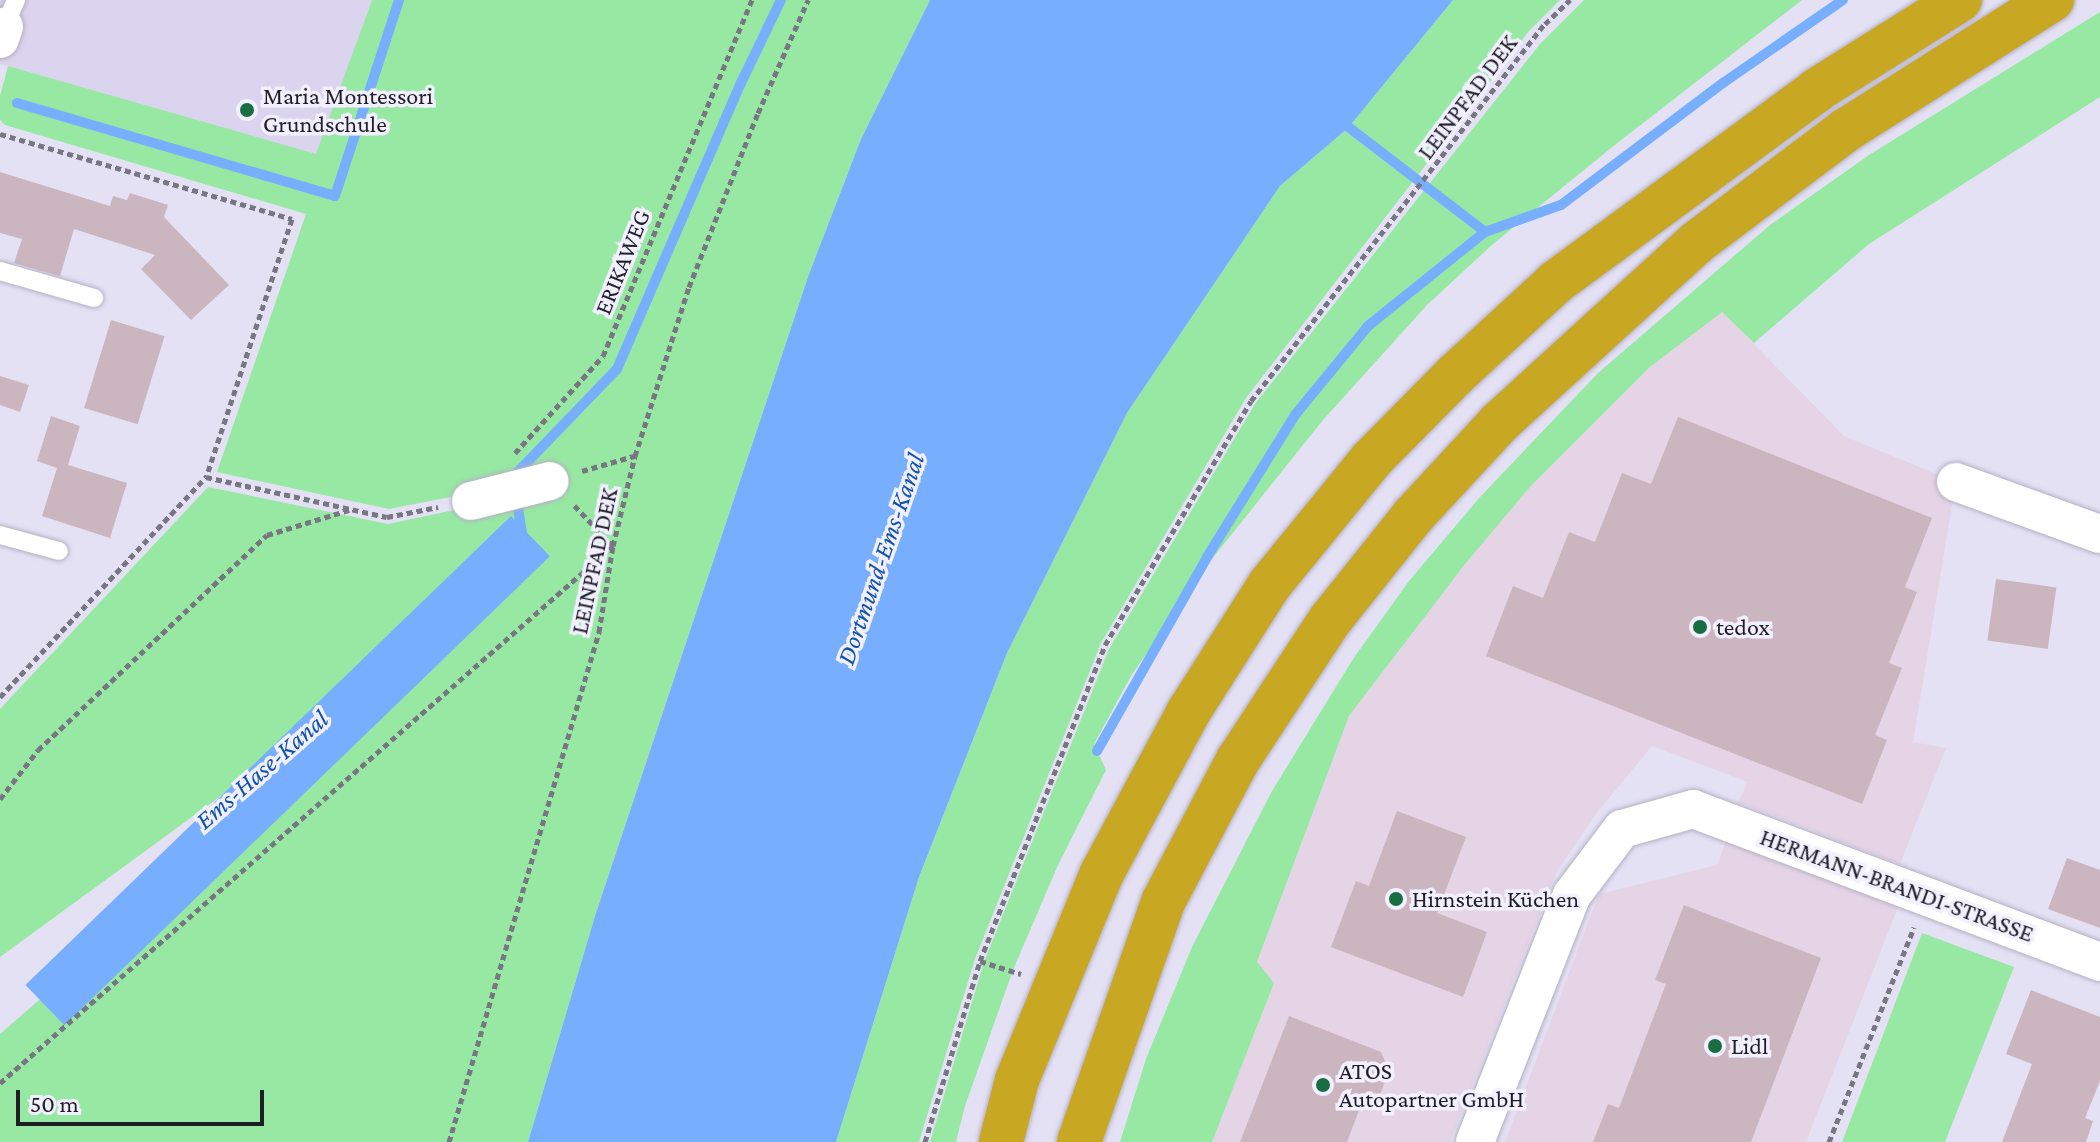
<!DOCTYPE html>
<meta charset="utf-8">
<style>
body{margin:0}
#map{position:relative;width:2100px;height:1142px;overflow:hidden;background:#e5e1f5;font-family:"Crimson Pro",serif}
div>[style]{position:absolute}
.commercial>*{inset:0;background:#e5d4e6}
.built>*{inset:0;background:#dad4ef}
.green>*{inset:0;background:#97e8a2}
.water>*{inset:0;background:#78aefe;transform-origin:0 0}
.stream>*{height:10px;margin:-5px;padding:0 5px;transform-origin:5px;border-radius:5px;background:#78aefe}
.building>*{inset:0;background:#cbb6bf;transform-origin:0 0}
.path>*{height:5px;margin-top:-2.5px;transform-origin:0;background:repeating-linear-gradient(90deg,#787683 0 6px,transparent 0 10px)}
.roads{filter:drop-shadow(0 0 2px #b4b0c3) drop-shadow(0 0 2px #b4b0c3)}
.lane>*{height:18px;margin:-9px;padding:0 9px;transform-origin:9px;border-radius:9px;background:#fff}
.street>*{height:38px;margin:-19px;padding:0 19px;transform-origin:19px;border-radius:19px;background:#fff}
.highway>*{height:44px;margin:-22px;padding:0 22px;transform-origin:22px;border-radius:22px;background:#c8a723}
.dots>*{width:22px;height:22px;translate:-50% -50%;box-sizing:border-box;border:4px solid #f2efff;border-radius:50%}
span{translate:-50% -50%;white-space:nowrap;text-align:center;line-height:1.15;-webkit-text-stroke:7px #f2efff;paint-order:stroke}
.poi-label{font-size:24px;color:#1f1e25}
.left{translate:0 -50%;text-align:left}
.street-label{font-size:24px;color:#1f1e25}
.water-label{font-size:26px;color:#0d52ad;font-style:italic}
.scale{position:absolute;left:16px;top:1090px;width:248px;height:36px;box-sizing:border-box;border:4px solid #1f1e25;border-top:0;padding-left:10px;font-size:24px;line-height:28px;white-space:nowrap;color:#1f1e25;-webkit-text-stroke:6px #f2efff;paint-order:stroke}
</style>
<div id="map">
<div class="commercial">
<div style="clip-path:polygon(1722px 311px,1844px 436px,1956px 482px,1913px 742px,1946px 748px,1900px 864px,1738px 802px,1748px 782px,1652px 746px,1595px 815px,1556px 873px,1450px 1142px,1212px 1142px,1274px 983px,1257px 963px,1349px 716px,1465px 564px,1530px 487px,1650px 367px)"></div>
<div style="clip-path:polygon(1727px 838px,1900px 902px,1806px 1142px,1505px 1142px,1599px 894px,1717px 865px)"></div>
</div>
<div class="built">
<div style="clip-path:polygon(0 0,372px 0,317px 155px,0 64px)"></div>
</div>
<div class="green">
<div style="clip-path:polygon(372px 0,930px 0,861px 139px,809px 274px,595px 916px,528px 1142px,0 1142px,0 1034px,550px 556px,0 957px,0 709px,208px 487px,388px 524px,478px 505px,456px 496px,389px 509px,217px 472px,306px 214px,5px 125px,0 120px,0 96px,8px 66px,316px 154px)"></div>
<div style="clip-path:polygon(1453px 0,1560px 0,1529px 31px,1246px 398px,1101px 643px,975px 959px,919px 1142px,836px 1142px,919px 877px,1007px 653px,1127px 413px,1280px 186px,1348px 128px)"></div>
<div style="clip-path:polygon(1584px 0,1802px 0,1616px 144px,1493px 244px,1427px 305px,1323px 420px,1212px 559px,1131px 676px,1094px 744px,1106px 770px,1058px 865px,1013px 970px,965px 1106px,956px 1142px,930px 1142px,984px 962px,1109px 649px,1255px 404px,1540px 44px)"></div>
<div style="clip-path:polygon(2100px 12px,2100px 97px,1869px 244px,1754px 343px,1722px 312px,1650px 367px,1530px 487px,1465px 564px,1349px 716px,1257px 962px,1274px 983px,1212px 1142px,1120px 1142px,1146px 1059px,1192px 947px,1272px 791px,1353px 659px,1409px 581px,1480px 497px,1598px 373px,1770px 225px,1869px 155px)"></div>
<div style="clip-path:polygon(1922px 933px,2014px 967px,1945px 1142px,1842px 1142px)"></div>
</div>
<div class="water">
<div style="clip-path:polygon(930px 0,1453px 0,1348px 128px,1280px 186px,1127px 413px,1007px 653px,919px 877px,836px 1142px,528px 1142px,595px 916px,809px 274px,861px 139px)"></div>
<div style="left:511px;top:516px;width:56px;height:675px;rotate:46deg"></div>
</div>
<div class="stream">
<div style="left:17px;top:103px;width:331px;rotate:16.3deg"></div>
<div style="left:335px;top:196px;width:206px;rotate:-71.9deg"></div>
<div style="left:1338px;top:119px;width:185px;rotate:37.5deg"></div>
<div style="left:513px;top:477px;width:150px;rotate:-46.1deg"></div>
<div style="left:617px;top:369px;width:312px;rotate:-66.6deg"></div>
<div style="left:741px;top:83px;width:92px;rotate:-64.3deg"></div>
<div style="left:516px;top:496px;width:44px;rotate:80.8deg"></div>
<div style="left:1097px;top:751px;width:223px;rotate:-60.4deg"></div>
<div style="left:1207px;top:557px;width:167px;rotate:-58.2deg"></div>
<div style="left:1295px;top:415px;width:115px;rotate:-50.6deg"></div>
<div style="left:1368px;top:326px;width:150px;rotate:-38.8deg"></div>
<div style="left:1485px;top:232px;width:81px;rotate:-19.6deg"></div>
<div style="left:1561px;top:205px;width:203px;rotate:-37deg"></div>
<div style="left:1723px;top:83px;width:146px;rotate:-34.7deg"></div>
</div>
<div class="building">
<div style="clip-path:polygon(0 172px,110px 206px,113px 196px,127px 200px,130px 193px,168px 205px,164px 217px,229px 285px,191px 320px,141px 269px,155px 255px,74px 229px,60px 276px,14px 263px,22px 239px,0 233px)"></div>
<div style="left:111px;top:320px;width:56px;height:92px;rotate:17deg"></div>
<div style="clip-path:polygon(0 376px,29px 385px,20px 412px,0 405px)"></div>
<div style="clip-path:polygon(51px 416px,80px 426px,68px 465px,127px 483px,110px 538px,42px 516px,57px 468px,37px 461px)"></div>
<div style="clip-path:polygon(1678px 417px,1932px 518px,1905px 587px,1917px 592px,1889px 663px,1902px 668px,1875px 735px,1887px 740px,1862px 804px,1486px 656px,1513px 586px,1543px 598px,1569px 532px,1595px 542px,1622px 473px,1651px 484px)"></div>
<div style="left:1996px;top:579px;width:61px;height:62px;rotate:8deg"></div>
<div style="clip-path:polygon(1397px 811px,1466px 837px,1437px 913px,1487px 932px,1463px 997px,1331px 947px,1356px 881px,1369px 886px)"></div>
<div style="clip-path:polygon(2067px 858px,2100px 870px,2100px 928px,2048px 909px)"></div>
<div style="clip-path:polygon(1684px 905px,1821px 958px,1751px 1142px,1593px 1142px,1608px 1104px,1619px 1108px,1666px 984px,1655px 980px)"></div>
<div style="clip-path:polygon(2031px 990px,2100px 1017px,2100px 1081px,2085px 1118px,2093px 1121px,2086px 1142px,2002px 1142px,2032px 1064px,2006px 1054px)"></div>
<div style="clip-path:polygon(1289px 1016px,1381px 1052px,1389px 1071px,1378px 1100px,1360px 1108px,1347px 1142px,1240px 1142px)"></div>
</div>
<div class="path">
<div style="left:0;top:134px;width:304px;rotate:16.2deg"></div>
<div style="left:292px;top:219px;width:272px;rotate:108.4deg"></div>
<div style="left:515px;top:453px;width:131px;rotate:-47.8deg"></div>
<div style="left:603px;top:356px;width:386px;rotate:-67.3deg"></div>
<div style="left:582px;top:471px;width:54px;rotate:-16.1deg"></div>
<div style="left:0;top:697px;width:301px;rotate:-46.9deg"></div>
<div style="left:206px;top:477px;width:185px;rotate:12.5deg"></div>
<div style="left:387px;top:517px;width:52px;rotate:-11.1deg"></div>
<div style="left:0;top:799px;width:62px;rotate:-52.2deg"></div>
<div style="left:38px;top:750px;width:314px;rotate:-43.2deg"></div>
<div style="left:267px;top:535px;width:86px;rotate:-17deg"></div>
<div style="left:980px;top:961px;width:43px;rotate:17.6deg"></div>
<div style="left:0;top:1083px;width:815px;rotate:-41.22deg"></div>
<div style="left:613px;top:546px;width:58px;rotate:-133.6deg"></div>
<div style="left:449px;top:1142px;width:532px;rotate:-73.61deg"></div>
<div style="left:599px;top:632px;width:87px;rotate:-80.8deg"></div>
<div style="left:613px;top:546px;width:93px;rotate:-76.3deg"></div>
<div style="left:635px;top:456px;width:177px;rotate:-72.3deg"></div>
<div style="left:689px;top:287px;width:187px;rotate:-68.4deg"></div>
<div style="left:758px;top:113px;width:124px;rotate:-66.1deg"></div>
<div style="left:925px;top:1142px;width:189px;rotate:-73.1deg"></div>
<div style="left:980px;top:961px;width:340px;rotate:-68.4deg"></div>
<div style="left:1105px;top:645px;width:284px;rotate:-59.1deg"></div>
<div style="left:1251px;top:401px;width:478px;rotate:-52.1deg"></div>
<div style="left:1545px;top:24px;width:35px;rotate:-44deg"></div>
<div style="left:1829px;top:1142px;width:231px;rotate:-68.4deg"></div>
</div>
<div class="roads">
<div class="lane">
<div style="left:4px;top:27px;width:30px;rotate:-66deg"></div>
<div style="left:0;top:271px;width:98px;rotate:16deg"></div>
<div style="left:0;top:535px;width:61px;rotate:15.2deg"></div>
</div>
<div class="street">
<div style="left:0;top:39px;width:13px;rotate:-72deg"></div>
<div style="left:1956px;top:482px;width:153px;rotate:19.9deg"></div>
<div style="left:471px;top:501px;width:81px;rotate:-14.2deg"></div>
<div style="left:1475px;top:1142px;width:265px;rotate:-68.6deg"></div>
<div style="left:1572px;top:895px;width:83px;rotate:-52.9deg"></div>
<div style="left:1622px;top:829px;width:74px;rotate:-15.7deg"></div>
<div style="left:1693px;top:809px;width:435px;rotate:20.6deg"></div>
</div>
<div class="highway">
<div style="left:1001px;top:1142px;width:64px;rotate:-75.5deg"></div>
<div style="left:1017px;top:1080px;width:222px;rotate:-67.7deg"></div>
<div style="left:1101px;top:875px;width:186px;rotate:-61.8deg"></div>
<div style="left:1189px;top:711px;width:151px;rotate:-57.5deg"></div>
<div style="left:1270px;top:584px;width:160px;rotate:-50.8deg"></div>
<div style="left:1371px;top:460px;width:120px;rotate:-45.3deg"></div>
<div style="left:1455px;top:375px;width:137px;rotate:-42.6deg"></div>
<div style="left:1556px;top:282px;width:324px;rotate:-36.3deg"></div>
<div style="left:1817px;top:90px;width:169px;rotate:-32.2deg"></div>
<div style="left:1079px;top:1142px;width:254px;rotate:-70.7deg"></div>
<div style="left:1163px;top:902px;width:161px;rotate:-62.2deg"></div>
<div style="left:1238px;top:760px;width:168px;rotate:-56.7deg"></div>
<div style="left:1330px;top:620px;width:133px;rotate:-51.4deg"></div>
<div style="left:1413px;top:516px;width:127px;rotate:-47.2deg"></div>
<div style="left:1499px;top:423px;width:267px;rotate:-42.4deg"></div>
<div style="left:1696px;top:243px;width:188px;rotate:-37deg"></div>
<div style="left:1846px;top:130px;width:244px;rotate:-32.3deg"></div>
</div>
</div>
<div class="dots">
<div style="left:247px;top:110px;background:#186e40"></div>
<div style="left:1700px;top:627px;background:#186e40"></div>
<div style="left:1396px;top:899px;background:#186e40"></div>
<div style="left:1715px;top:1046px;background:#186e40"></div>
<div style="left:1323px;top:1085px;background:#186e40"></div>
</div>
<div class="poi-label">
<span class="left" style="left:263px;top:110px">Maria Montessori<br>Grundschule</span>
<span class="left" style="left:1716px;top:627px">tedox</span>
<span class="left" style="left:1412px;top:899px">Hirnstein Küchen</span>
<span class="left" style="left:1731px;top:1046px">Lidl</span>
<span class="left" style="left:1339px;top:1085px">ATOS<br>Autopartner GmbH</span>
</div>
<div class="street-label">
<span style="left:1467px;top:97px;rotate:-53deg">LEINPFAD DEK</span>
<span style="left:622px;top:262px;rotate:-68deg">ERIKAWEG</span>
<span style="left:594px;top:561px;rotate:-78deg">LEINPFAD DEK</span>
<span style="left:1897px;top:885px;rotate:20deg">HERMANN-BRANDI-STRASSE</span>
</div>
<div class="water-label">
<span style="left:881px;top:559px;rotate:-71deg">Dortmund-Ems-Kanal</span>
<span style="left:262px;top:770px;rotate:-41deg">Ems-Hase-Kanal</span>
</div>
<div class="scale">50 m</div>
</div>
